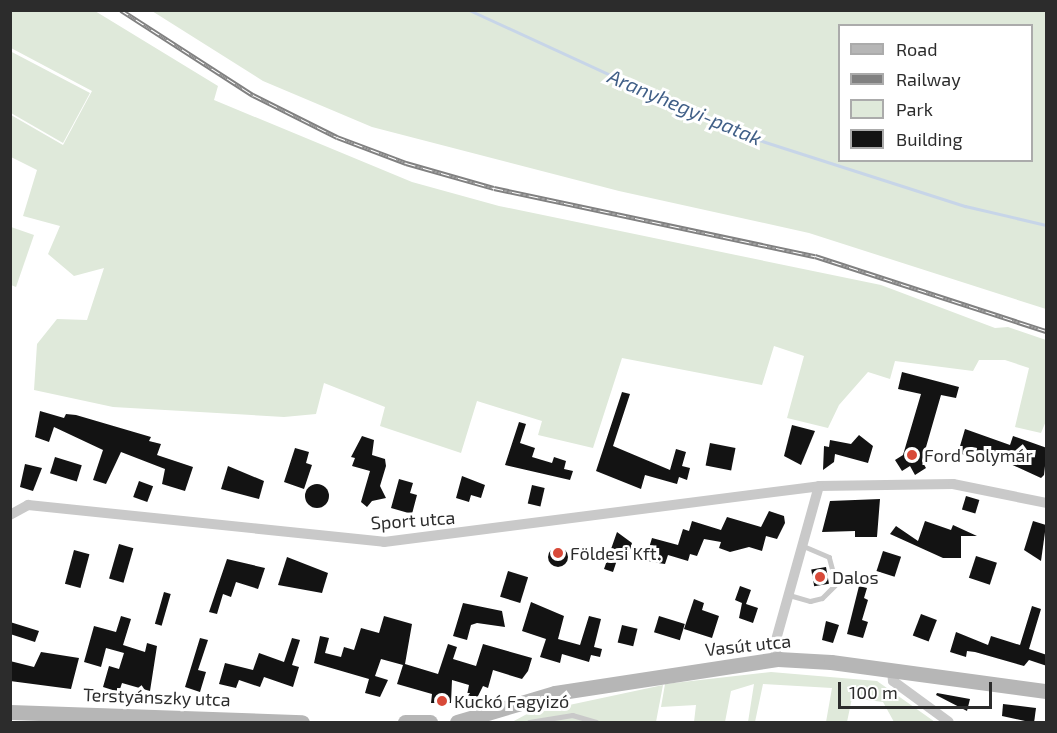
<!DOCTYPE html>
<meta charset="utf-8">
<style>
body{margin:0}
#map{position:relative;width:1057px;height:733px;overflow:hidden;background:#fff;font-family:"Exo 2",sans-serif}
div>[style]{position:absolute}
.green>*{inset:0;background:#dfe9da}
.stream>*{height:3px;margin:-1.5px;padding:0 1.5px;transform-origin:1.5px;border-radius:1.5px;background:#c7d5e8}
.building>*{inset:0;background:#131313;transform-origin:0 0}
.round{border-radius:50%}
.lane>*{height:5px;margin:-2.5px;padding:0 2.5px;transform-origin:2.5px;border-radius:2.5px;background:#c9c9c9}
.street>*{height:10px;margin:-5px;padding:0 5px;transform-origin:5px;border-radius:5px;background:#c9c9c9}
.secondary>*{height:15px;margin:-7.5px;padding:0 7.5px;transform-origin:7.5px;border-radius:7.5px;background:#b6b6b6}
.rail>*{height:5px;margin-top:-2.5px;transform-origin:0;background:repeating-linear-gradient(90deg,#fff 0 9px,#818181 0 18px);box-sizing:border-box;border-block:2px solid #818181}
.dots>*{width:16px;height:16px;translate:-50% -50%;box-sizing:border-box;border:3px solid #fff;border-radius:50%}
span{translate:-50% -50%;white-space:nowrap;text-align:center;line-height:1.15;-webkit-text-stroke:6px #fff;paint-order:stroke}
.poi-label{font-size:18px;color:#2c2c2c}
.left{translate:0 -50%;text-align:left}
.street-label{font-size:18px;color:#2c2c2c}
.water-label{font-size:20px;color:#405f87;font-style:italic}
.frame{position:absolute;inset:0;border:12px solid #2c2c2c;pointer-events:none}
.legend{position:absolute;left:838px;top:24px;width:195px;height:138px;box-sizing:border-box;background:#fff;border:2px solid #ababab;margin:0;padding:8px 10px;list-style:none;font-size:18px;color:#2c2c2c}
.legend li{display:flex;align-items:center;gap:12px;height:30px}
.legend b{width:30px;border:2px solid #ababab}
.scale{position:absolute;left:838px;top:682px;width:154px;height:27px;box-sizing:border-box;border:3px solid #2c2c2c;border-top:0;padding-left:8px;font-size:18px;line-height:21px;white-space:nowrap;color:#2c2c2c;-webkit-text-stroke:4px #fff;paint-order:stroke}
</style>
<div id="map">
<div class="green">
<div style="clip-path:polygon(11px 10px,95px 11px,218px 86px,214px 100px,412px 182px,499px 206px,881px 285px,995px 328px,1008px 327px,1046px 340px,1046px 421px,1041px 433px,1015px 427px,1029px 368px,1005px 360px,979px 360px,973px 371px,895px 361px,890px 379px,868px 372px,839px 405px,828px 428px,787px 418px,804px 356px,774px 346px,762px 385px,622px 358px,593px 448px,538px 435px,542px 421px,477px 401px,461px 453px,380px 426px,385px 407px,324px 383px,316px 414px,284px 417px,113px 407px,34px 390px,37px 344px,57px 319px,87px 320px,104px 268px,74px 276px,48px 254px,60px 226px,23px 216px,37px 170px,11px 157px,11px 115px,63px 145px,92px 91px,11px 48px)"></div>
<div style="clip-path:polygon(evenodd,152px 11px,1046px 11px,1046px 309px,809px 233px,619px 191px,372px 127px,263px 81px,152px 11px,840px 26px,1032px 26px,1032px 160px,840px 160px,840px 26px)"></div>
<div style="clip-path:polygon(10px 51px,90px 93px,63px 143px,11px 113px)"></div>
<div style="clip-path:polygon(11px 227px,34px 235px,16px 287px,11px 285px)"></div>
<div style="clip-path:polygon(771px 672px,877px 681px,935px 722px,894px 722px,883px 702px,852px 698px,847px 722px,826px 722px,832px 688px,763px 684px,755px 722px,748px 722px,754px 684px,731px 691px,725px 722px,694px 722px,696px 705px,661px 707px,665px 684px)"></div>
<div style="clip-path:polygon(663px 685px,656px 722px,512px 722px,527px 714px)"></div>
</div>
<div class="stream">
<div style="left:469px;top:10px;width:292px;rotate:24.7deg"></div>
<div style="left:734px;top:132px;width:243px;rotate:17.8deg"></div>
<div style="left:965px;top:206px;width:83px;rotate:13.2deg"></div>
</div>
<div class="building">
<div style="clip-path:polygon(902px 372px,959px 387px,956px 398px,941px 395px,922px 461px,926px 468px,915px 475px,910px 466px,902px 471px,895px 460px,903px 455px,921px 394px,898px 389px)"></div>
<div style="clip-path:polygon(622px 392px,630px 394px,613px 446px,670px 470px,676px 449px,686px 452px,682px 466px,690px 468px,687px 480px,679px 477px,677px 484px,645px 475px,641px 489px,596px 471px)"></div>
<div style="clip-path:polygon(40px 411px,64px 418px,66px 414px,76px 415px,151px 437px,149px 441px,161px 444px,157px 455px,193px 467px,185px 491px,162px 484px,165px 469px,121px 452px,106px 484px,93px 480px,103px 450px,54px 427px,49px 442px,35px 437px)"></div>
<div style="clip-path:polygon(519px 422px,526px 424px,520px 443px,535px 448px,532px 457px,552px 463px,554px 457px,566px 461px,564px 469px,573px 471px,570px 480px,505px 465px)"></div>
<div style="clip-path:polygon(792px 425px,815px 431px,801px 465px,784px 456px)"></div>
<div style="clip-path:polygon(965px 429px,1010px 445px,1013px 436px,1047px 448px,1044px 475px,1041px 478px,995px 457px,995px 462px,988px 462px,972px 453px,971px 457px,958px 453px)"></div>
<div style="clip-path:polygon(859px 435px,873px 446px,868px 463px,835px 454px,834px 462px,823px 470px,824px 446px,829px 447px,830px 440px,851px 444px)"></div>
<div style="clip-path:polygon(362px 436px,374px 440px,372px 455px,385px 459px,386px 466px,380px 486px,386px 498px,372px 501px,367px 507px,361px 502px,370px 471px,352px 466px,355px 458px,351px 457px)"></div>
<div style="left:710px;top:443px;width:26px;height:23px;rotate:11deg"></div>
<div style="clip-path:polygon(295px 448px,309px 452px,306px 463px,312px 465px,304px 489px,284px 482px)"></div>
<div style="left:55px;top:457px;width:28px;height:17px;rotate:17deg"></div>
<div style="clip-path:polygon(25px 464px,42px 468px,33px 491px,20px 487px)"></div>
<div style="clip-path:polygon(228px 466px,264px 481px,259px 499px,221px 489px)"></div>
<div style="clip-path:polygon(462px 476px,485px 485px,481px 498px,471px 495px,469px 502px,456px 498px)"></div>
<div style="clip-path:polygon(399px 479px,413px 483px,410px 493px,417px 495px,412px 514px,391px 508px)"></div>
<div style="left:139px;top:481px;width:15px;height:17px;rotate:20deg"></div>
<div class="round" style="left:305px;top:484px;width:24px;height:24px"></div>
<div style="left:532px;top:485px;width:13px;height:19px;rotate:13deg"></div>
<div style="left:966px;top:496px;width:14px;height:14px;rotate:17deg"></div>
<div style="clip-path:polygon(880px 499px,877px 537px,855px 537px,855px 531px,822px 532px,830px 501px)"></div>
<div style="clip-path:polygon(769px 511px,784px 516px,785px 523px,777px 539px,766px 536px,762px 551px,749px 547px,730px 552px,719px 548px,721px 542px,704px 539px,697px 556px,690px 554px,688px 561px,668px 555px,665px 564px,645px 561px,652px 538px,678px 545px,683px 529px,689px 531px,692px 521px,721px 530px,727px 517px,761px 527px)"></div>
<div style="clip-path:polygon(925px 521px,951px 530px,953px 525px,977px 536px,961px 536px,961px 558px,943px 558px,890px 534px,896px 526px,918px 541px)"></div>
<div style="clip-path:polygon(1033px 521px,1046px 525px,1041px 561px,1024px 550px)"></div>
<div style="clip-path:polygon(617px 532px,632px 543px,626px 563px,617px 560px,613px 572px,604px 569px)"></div>
<div style="left:119px;top:544px;width:15px;height:36px;rotate:16deg"></div>
<div class="round" style="left:548px;top:547px;width:20px;height:20px"></div>
<div style="left:74px;top:550px;width:16px;height:35px;rotate:15deg"></div>
<div style="left:883px;top:551px;width:19px;height:21px;rotate:18deg"></div>
<div style="left:976px;top:556px;width:22px;height:23px;rotate:18deg"></div>
<div style="clip-path:polygon(287px 557px,328px 573px,322px 593px,278px 585px)"></div>
<div style="clip-path:polygon(227px 559px,265px 568px,258px 589px,236px 582px,231px 597px,223px 594px,217px 614px,209px 612px)"></div>
<div style="left:826px;top:567px;width:17px;height:15px;rotate:80deg"></div>
<div style="left:508px;top:571px;width:21px;height:27px;rotate:17deg"></div>
<div style="clip-path:polygon(740px 586px,751px 590px,746px 604px,758px 608px,753px 623px,739px 618px,742px 603px,735px 600px)"></div>
<div style="clip-path:polygon(859px 586px,867px 588px,864px 598px,868px 600px,862px 620px,868px 622px,863px 638px,847px 634px)"></div>
<div style="left:164px;top:592px;width:7px;height:33px;rotate:16deg"></div>
<div style="clip-path:polygon(694px 599px,704px 603px,702px 610px,719px 616px,712px 638px,684px 629px)"></div>
<div style="clip-path:polygon(531px 602px,564px 616px,558px 639px,580px 645px,589px 616px,601px 619px,594px 647px,602px 649px,600px 657px,591px 655px,589px 662px,562px 654px,560px 663px,540px 657px,546px 639px,522px 631px)"></div>
<div style="clip-path:polygon(463px 603px,502px 611px,505px 627px,477px 623px,471px 625px,467px 640px,453px 636px)"></div>
<div style="clip-path:polygon(1032px 606px,1041px 609px,1029px 649px,1047px 655px,1047px 666px,1029px 660px,1024px 666px,975px 652px,967px 651px,966px 657px,950px 652px,956px 632px,988px 645px,991px 636px,1020px 645px)"></div>
<div style="left:921px;top:614px;width:17px;height:23px;rotate:21deg"></div>
<div style="clip-path:polygon(121px 616px,131px 619px,123px 645px,145px 652px,147px 643px,157px 646px,150px 691px,122px 683px,119px 692px,103px 687px,109px 666px,119px 669px,124px 653px,106px 648px,101px 667px,84px 662px,94px 626px,116px 632px)"></div>
<div style="clip-path:polygon(384px 616px,412px 624px,405px 664px,438px 674px,448px 644px,457px 647px,453px 659px,476px 666px,483px 644px,532px 658px,528px 671px,522px 679px,493px 670px,488px 688px,483px 686px,477px 698px,467px 695px,469px 685px,452px 680px,451px 703px,431px 703px,432px 694px,397px 684px,403px 665px,381px 659px,375px 676px,388px 680px,380px 697px,365px 693px,369px 679px,314px 663px,320px 636px,329px 638px,325px 653px,341px 657px,344px 647px,354px 650px,361px 628px,379px 633px)"></div>
<div style="left:659px;top:616px;width:27px;height:17px;rotate:17deg"></div>
<div style="clip-path:polygon(826px 621px,839px 625px,833px 643px,822px 640px)"></div>
<div style="clip-path:polygon(10px 622px,39px 631px,35px 642px,10px 634px)"></div>
<div style="left:622px;top:625px;width:16px;height:18px;rotate:14deg"></div>
<div style="clip-path:polygon(200px 638px,208px 640px,198px 670px,206px 672px,200px 692px,185px 687px)"></div>
<div style="clip-path:polygon(292px 638px,300px 640px,292px 665px,299px 667px,293px 687px,264px 677px,260px 687px,239px 680px,236px 688px,219px 684px,225px 663px,253px 670px,259px 653px,284px 662px)"></div>
<div style="clip-path:polygon(41px 652px,79px 658px,71px 689px,10px 681px,10px 661px,34px 667px)"></div>
<div style="clip-path:polygon(937px 693px,970px 699px,967px 711px,936px 695px)"></div>
<div style="clip-path:polygon(1003px 704px,1036px 708px,1034px 723px,1002px 716px)"></div>
</div>
<div class="lane">
<div style="left:789px;top:595px;width:22px;rotate:16deg"></div>
<div style="left:810px;top:601px;width:12px;rotate:-14deg"></div>
<div style="left:822px;top:598px;width:20px;rotate:-45deg"></div>
<div style="left:836px;top:584px;width:28px;rotate:-105deg"></div>
<div style="left:829px;top:557px;width:28px;rotate:-157deg"></div>
<div style="left:529px;top:722px;width:44px;rotate:-9.2deg"></div>
<div style="left:572px;top:715px;width:25px;rotate:16deg"></div>
</div>
<div class="street">
<div style="left:10px;top:515px;width:21px;rotate:-29deg"></div>
<div style="left:28px;top:505px;width:358px;rotate:5.9deg"></div>
<div style="left:384px;top:542px;width:439px;rotate:-7.3deg"></div>
<div style="left:819px;top:486px;width:134px;rotate:-0.9deg"></div>
<div style="left:953px;top:484px;width:95px;rotate:11.5deg"></div>
<div style="left:778px;top:659px;width:13px;rotate:-108deg"></div>
<div style="left:774px;top:647px;width:167px;rotate:-74.4deg"></div>
<div style="left:892px;top:670px;width:11px;rotate:85deg"></div>
<div style="left:893px;top:681px;width:69px;rotate:36.2deg"></div>
</div>
<div class="secondary">
<div style="left:10px;top:712px;width:292px;rotate:2deg"></div>
<div style="left:405px;top:722px;width:25px"></div>
<div style="left:457px;top:722px;width:102px;rotate:-16.5deg"></div>
<div style="left:555px;top:693px;width:226px;rotate:-8.7deg"></div>
<div style="left:778px;top:659px;width:53px;rotate:3.2deg"></div>
<div style="left:831px;top:662px;width:217px;rotate:7.7deg"></div>
</div>
<div class="rail">
<div style="left:121px;top:10px;width:157px;rotate:32.8deg"></div>
<div style="left:253px;top:95px;width:94px;rotate:26.6deg"></div>
<div style="left:337px;top:137px;width:74px;rotate:20.6deg"></div>
<div style="left:406px;top:163px;width:91px;rotate:15.9deg"></div>
<div style="left:494px;top:188px;width:328px;rotate:12deg"></div>
<div style="left:815px;top:256px;width:243px;rotate:18deg"></div>
</div>
<div class="dots">
<div style="left:912px;top:455px;background:#d84a39"></div>
<div style="left:558px;top:553px;background:#d84a39"></div>
<div style="left:820px;top:577px;background:#d84a39"></div>
<div style="left:442px;top:701px;background:#d84a39"></div>
</div>
<div class="poi-label">
<span class="left" style="left:924px;top:455px">Ford Solymár</span>
<span class="left" style="left:570px;top:553px">Földesi Kft.</span>
<span class="left" style="left:832px;top:577px">Dalos</span>
<span class="left" style="left:454px;top:701px">Kuckó Fagyizó</span>
</div>
<div class="street-label">
<span style="left:413px;top:520px;rotate:-4deg">Sport utca</span>
<span style="left:748px;top:645px;rotate:-6deg">Vasút utca</span>
<span style="left:157px;top:697px;rotate:2deg">Terstyánszky utca</span>
</div>
<div class="water-label">
<span style="left:685px;top:107px;rotate:23deg">Aranyhegyi-patak</span>
</div>
<div class="frame"></div>
<ul class="legend">
<li><b style="height:8px;background:#b6b6b6"></b>Road</li>
<li><b style="height:8px;background:#818181"></b>Railway</li>
<li><b style="height:16px;background:#dfe9da"></b>Park</li>
<li><b style="height:16px;background:#131313"></b>Building</li>
</ul>
<div class="scale">100 m</div>
</div>
